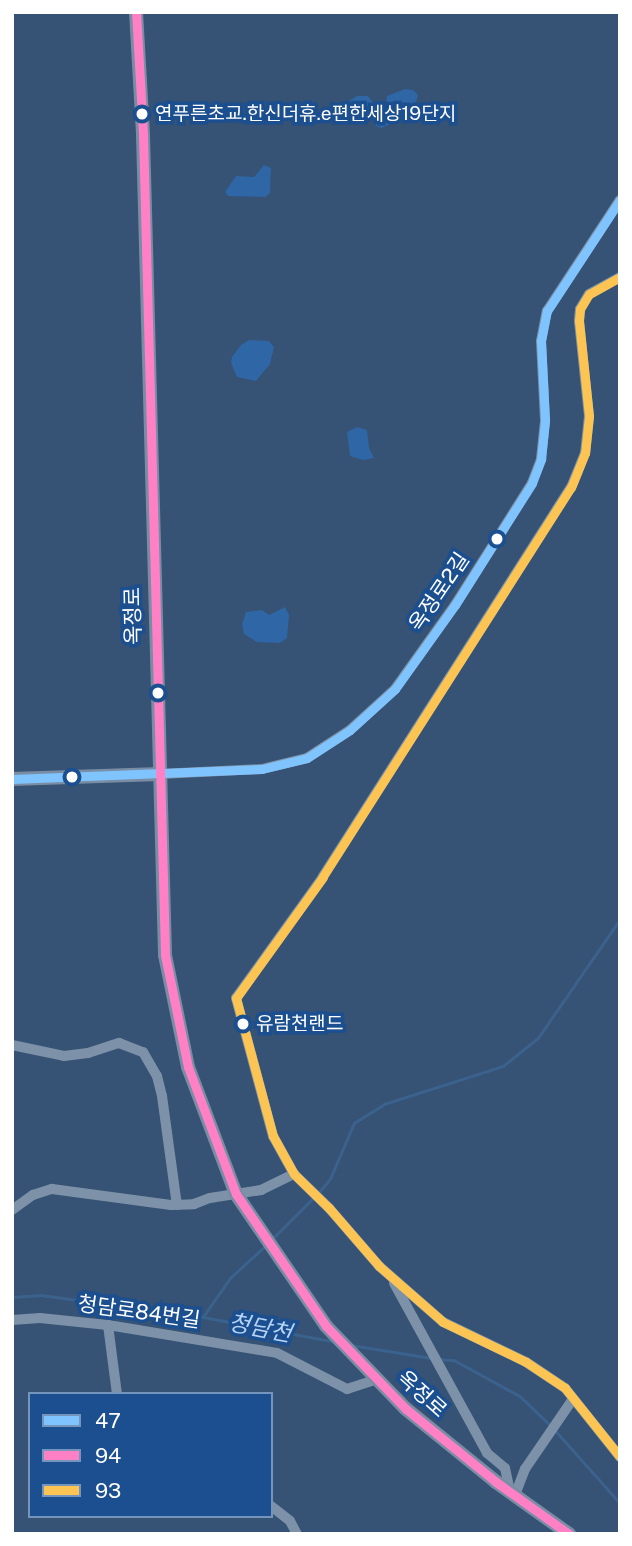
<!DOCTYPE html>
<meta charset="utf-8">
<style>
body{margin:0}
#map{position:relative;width:632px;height:1546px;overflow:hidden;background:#365274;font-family:"Public Sans","Noto Sans KR",sans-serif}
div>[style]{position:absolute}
.green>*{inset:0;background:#2f66a5}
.stream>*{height:2.5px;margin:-1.25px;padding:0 1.25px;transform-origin:1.25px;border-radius:1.25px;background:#3b618d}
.street>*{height:10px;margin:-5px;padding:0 5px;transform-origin:5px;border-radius:5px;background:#7d92a8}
.secondary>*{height:14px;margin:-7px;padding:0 7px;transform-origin:7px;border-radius:7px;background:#798da4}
.bus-1>*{height:9px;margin:-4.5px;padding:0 4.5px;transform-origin:4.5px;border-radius:4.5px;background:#80c4ff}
.bus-2>*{height:9px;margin:-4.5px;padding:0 4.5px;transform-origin:4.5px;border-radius:4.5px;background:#ff80c5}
.bus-3>*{height:9px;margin:-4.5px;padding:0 4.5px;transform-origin:4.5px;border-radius:4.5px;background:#fcc553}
.dots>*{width:19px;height:19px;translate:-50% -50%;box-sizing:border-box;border:4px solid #1b4f8f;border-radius:50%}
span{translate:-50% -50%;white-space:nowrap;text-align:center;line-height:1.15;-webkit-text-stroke:7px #1b4f8f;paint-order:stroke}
.bus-label{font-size:19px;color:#fff}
.left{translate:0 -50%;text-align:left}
.street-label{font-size:21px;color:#fff}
.water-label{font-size:23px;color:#b5d3f5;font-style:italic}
.frame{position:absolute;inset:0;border:14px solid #fff;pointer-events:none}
.legend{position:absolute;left:28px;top:1392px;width:245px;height:126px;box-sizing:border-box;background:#1b4f8f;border:2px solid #7695bc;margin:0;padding:9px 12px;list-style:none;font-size:21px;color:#fff}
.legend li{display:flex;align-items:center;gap:14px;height:35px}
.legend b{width:35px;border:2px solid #7695bc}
</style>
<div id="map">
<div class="green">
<div style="clip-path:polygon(405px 89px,413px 90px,418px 95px,416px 102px,405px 109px,398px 120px,382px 128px,376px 126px,370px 115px,351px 108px,347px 102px,357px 96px,368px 96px,380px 112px,385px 112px,387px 96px)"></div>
<div style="clip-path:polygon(264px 165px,271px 168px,270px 193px,265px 197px,228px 196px,225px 192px,236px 176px,254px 177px)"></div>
<div style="clip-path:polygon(249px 340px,269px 341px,274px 347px,270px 364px,256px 381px,237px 377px,231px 363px,232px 357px,241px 345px)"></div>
<div style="clip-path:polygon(357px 427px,367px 430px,369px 448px,374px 458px,363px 460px,350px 456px,347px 432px)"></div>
<div style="clip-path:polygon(285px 607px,289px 615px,287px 638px,280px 643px,257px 642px,244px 634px,242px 624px,246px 612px,262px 610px,269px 615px)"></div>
</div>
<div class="stream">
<div style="left:319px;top:1192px;width:17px;rotate:-50deg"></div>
<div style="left:330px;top:1179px;width:61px;rotate:-66.8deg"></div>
<div style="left:354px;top:1123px;width:36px;rotate:-32deg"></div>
<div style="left:384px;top:1104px;width:125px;rotate:-17.7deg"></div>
<div style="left:503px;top:1066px;width:45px;rotate:-38.7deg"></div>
<div style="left:538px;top:1038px;width:145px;rotate:-55.4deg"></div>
<div style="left:272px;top:1239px;width:59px;rotate:-45deg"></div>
<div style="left:12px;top:1297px;width:29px;rotate:-4deg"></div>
<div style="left:41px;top:1295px;width:163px;rotate:7.7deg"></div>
<div style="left:203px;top:1317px;width:130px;rotate:10.6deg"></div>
<div style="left:203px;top:1317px;width:47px;rotate:-55.3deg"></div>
<div style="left:230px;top:1278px;width:47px;rotate:-42.4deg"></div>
<div style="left:351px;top:1345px;width:81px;rotate:9.2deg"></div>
<div style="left:438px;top:1359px;width:16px;rotate:4deg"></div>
<div style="left:454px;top:1360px;width:75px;rotate:28.6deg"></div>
<div style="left:520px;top:1396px;width:42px;rotate:44deg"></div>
<div style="left:555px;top:1430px;width:98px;rotate:48.3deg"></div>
</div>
<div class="street">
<div style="left:620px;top:277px;width:35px;rotate:151deg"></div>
<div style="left:589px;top:294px;width:17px;rotate:121deg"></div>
<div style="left:580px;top:309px;width:12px;rotate:95deg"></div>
<div style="left:579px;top:321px;width:96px;rotate:84deg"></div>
<div style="left:589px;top:416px;width:37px;rotate:96deg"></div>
<div style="left:585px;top:453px;width:37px;rotate:112deg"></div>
<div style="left:571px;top:487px;width:462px;rotate:122.5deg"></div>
<div style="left:323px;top:877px;width:149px;rotate:125.7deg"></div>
<div style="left:236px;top:998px;width:143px;rotate:75deg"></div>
<div style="left:273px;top:1136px;width:43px;rotate:61.1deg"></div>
<div style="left:294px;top:1174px;width:49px;rotate:44.2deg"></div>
<div style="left:329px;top:1208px;width:77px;rotate:49.2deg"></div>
<div style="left:379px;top:1266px;width:85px;rotate:41.2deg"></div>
<div style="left:443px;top:1322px;width:92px;rotate:25.7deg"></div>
<div style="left:526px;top:1362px;width:47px;rotate:33.7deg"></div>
<div style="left:565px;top:1388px;width:88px;rotate:51.4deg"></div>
<div style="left:160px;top:774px;width:102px;rotate:-2.8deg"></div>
<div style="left:262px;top:769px;width:46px;rotate:-13.7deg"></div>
<div style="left:307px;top:758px;width:51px;rotate:-33.1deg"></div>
<div style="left:350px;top:730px;width:61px;rotate:-42.3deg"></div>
<div style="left:395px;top:689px;width:103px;rotate:-54.5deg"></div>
<div style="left:455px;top:605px;width:144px;rotate:-57.7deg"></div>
<div style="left:532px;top:483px;width:26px;rotate:-69deg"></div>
<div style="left:541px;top:459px;width:39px;rotate:-84deg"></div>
<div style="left:545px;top:420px;width:79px;rotate:-92.9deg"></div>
<div style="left:541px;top:341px;width:31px;rotate:-79deg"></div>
<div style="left:547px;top:311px;width:133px;rotate:-56.7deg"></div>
<div style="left:12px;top:1045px;width:53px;rotate:11.9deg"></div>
<div style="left:64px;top:1056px;width:24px;rotate:-7deg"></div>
<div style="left:88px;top:1053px;width:33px;rotate:-18deg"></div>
<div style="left:119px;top:1043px;width:26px;rotate:21deg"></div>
<div style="left:143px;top:1052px;width:28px;rotate:60deg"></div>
<div style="left:157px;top:1076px;width:21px;rotate:76deg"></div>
<div style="left:162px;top:1096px;width:110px;rotate:82.2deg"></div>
<div style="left:12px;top:1210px;width:26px;rotate:-36deg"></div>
<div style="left:33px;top:1195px;width:20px;rotate:-18deg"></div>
<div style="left:52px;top:1189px;width:120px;rotate:7.7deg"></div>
<div style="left:171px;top:1205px;width:23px;rotate:-2deg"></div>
<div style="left:194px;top:1204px;width:17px;rotate:-21deg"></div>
<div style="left:210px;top:1198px;width:52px;rotate:-8.9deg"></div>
<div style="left:261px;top:1190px;width:37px;rotate:-26deg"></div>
<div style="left:394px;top:1283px;width:194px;rotate:61.3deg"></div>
<div style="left:487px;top:1453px;width:23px;rotate:40deg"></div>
<div style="left:505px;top:1468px;width:24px;rotate:78deg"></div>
<div style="left:12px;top:1320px;width:28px;rotate:-4deg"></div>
<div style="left:40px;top:1318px;width:68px;rotate:5.9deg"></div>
<div style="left:108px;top:1325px;width:171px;rotate:9.4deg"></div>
<div style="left:277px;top:1353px;width:79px;rotate:27.2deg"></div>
<div style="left:347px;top:1389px;width:29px;rotate:-18deg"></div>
<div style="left:108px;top:1325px;width:70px;rotate:82.6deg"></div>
<div style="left:515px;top:1495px;width:28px;rotate:-69deg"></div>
<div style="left:525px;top:1469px;width:85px;rotate:-55.6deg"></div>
<div style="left:271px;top:1506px;width:24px;rotate:38deg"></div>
<div style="left:290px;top:1521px;width:15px;rotate:62deg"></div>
</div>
<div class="secondary">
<div style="left:136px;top:12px;width:123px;rotate:86.7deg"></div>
<div style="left:143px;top:135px;width:820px;rotate:88.46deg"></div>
<div style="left:165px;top:955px;width:114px;rotate:78.4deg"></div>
<div style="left:188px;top:1067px;width:136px;rotate:69.3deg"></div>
<div style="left:236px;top:1194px;width:160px;rotate:55.7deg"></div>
<div style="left:326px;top:1326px;width:115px;rotate:46.1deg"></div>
<div style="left:406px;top:1409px;width:116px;rotate:39deg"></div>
<div style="left:496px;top:1482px;width:90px;rotate:35.5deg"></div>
<div style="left:12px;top:779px;width:148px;rotate:-1.9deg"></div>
</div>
<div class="bus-1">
<div style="left:12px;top:779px;width:250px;rotate:-2.3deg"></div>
<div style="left:262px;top:769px;width:46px;rotate:-13.7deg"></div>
<div style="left:307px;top:758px;width:51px;rotate:-33.1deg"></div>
<div style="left:350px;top:730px;width:61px;rotate:-42.3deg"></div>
<div style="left:395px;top:689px;width:103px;rotate:-54.5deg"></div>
<div style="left:455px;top:605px;width:144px;rotate:-57.7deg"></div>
<div style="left:532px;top:483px;width:26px;rotate:-69deg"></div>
<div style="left:541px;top:459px;width:39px;rotate:-84deg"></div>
<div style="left:545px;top:420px;width:79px;rotate:-92.9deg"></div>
<div style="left:541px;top:341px;width:31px;rotate:-79deg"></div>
<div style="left:547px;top:311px;width:133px;rotate:-56.7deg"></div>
</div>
<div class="bus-2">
<div style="left:136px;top:12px;width:123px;rotate:86.7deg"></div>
<div style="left:143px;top:135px;width:820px;rotate:88.46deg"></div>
<div style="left:165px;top:955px;width:114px;rotate:78.4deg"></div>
<div style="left:188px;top:1067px;width:136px;rotate:69.3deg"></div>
<div style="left:236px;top:1194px;width:160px;rotate:55.7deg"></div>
<div style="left:326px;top:1326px;width:115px;rotate:46.1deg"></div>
<div style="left:406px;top:1409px;width:116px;rotate:39deg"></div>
<div style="left:496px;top:1482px;width:90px;rotate:35.5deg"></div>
</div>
<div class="bus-3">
<div style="left:620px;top:277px;width:35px;rotate:151deg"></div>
<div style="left:589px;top:294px;width:17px;rotate:121deg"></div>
<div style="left:580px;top:309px;width:12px;rotate:95deg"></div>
<div style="left:579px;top:321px;width:96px;rotate:84deg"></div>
<div style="left:589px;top:416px;width:37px;rotate:96deg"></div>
<div style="left:585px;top:453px;width:37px;rotate:112deg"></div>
<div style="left:571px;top:487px;width:462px;rotate:122.5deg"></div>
<div style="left:323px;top:877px;width:149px;rotate:125.7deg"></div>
<div style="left:236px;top:998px;width:143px;rotate:75deg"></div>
<div style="left:273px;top:1136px;width:43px;rotate:61.1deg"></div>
<div style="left:294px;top:1174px;width:49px;rotate:44.2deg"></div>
<div style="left:329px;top:1208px;width:77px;rotate:49.2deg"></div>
<div style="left:379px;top:1266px;width:85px;rotate:41.2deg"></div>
<div style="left:443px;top:1322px;width:92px;rotate:25.7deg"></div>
<div style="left:526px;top:1362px;width:47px;rotate:33.7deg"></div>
<div style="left:565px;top:1388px;width:88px;rotate:51.4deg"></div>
</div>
<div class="dots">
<div style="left:142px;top:114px;background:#fff"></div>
<div style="left:497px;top:539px;background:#fff"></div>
<div style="left:158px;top:693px;background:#fff"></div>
<div style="left:72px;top:777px;background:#fff"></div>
<div style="left:243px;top:1024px;background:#fff"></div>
</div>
<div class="bus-label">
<span class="left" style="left:155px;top:114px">연푸른초교.한신더휴.e편한세상19단지</span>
<span class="left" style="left:256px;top:1024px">유람천랜드</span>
</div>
<div class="street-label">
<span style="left:439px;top:592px;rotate:-56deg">옥정로2길</span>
<span style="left:133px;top:616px;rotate:-91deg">옥정로</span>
<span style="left:139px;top:1312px;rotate:8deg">청담로84번길</span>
<span style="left:422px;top:1394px;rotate:42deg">옥정로</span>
</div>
<div class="water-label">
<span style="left:260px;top:1328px;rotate:11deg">청담천</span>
</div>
<div class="frame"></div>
<ul class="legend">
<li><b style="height:9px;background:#80c4ff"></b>47</li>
<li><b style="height:9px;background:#ff80c5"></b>94</li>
<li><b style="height:9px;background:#fcc553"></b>93</li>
</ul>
</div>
